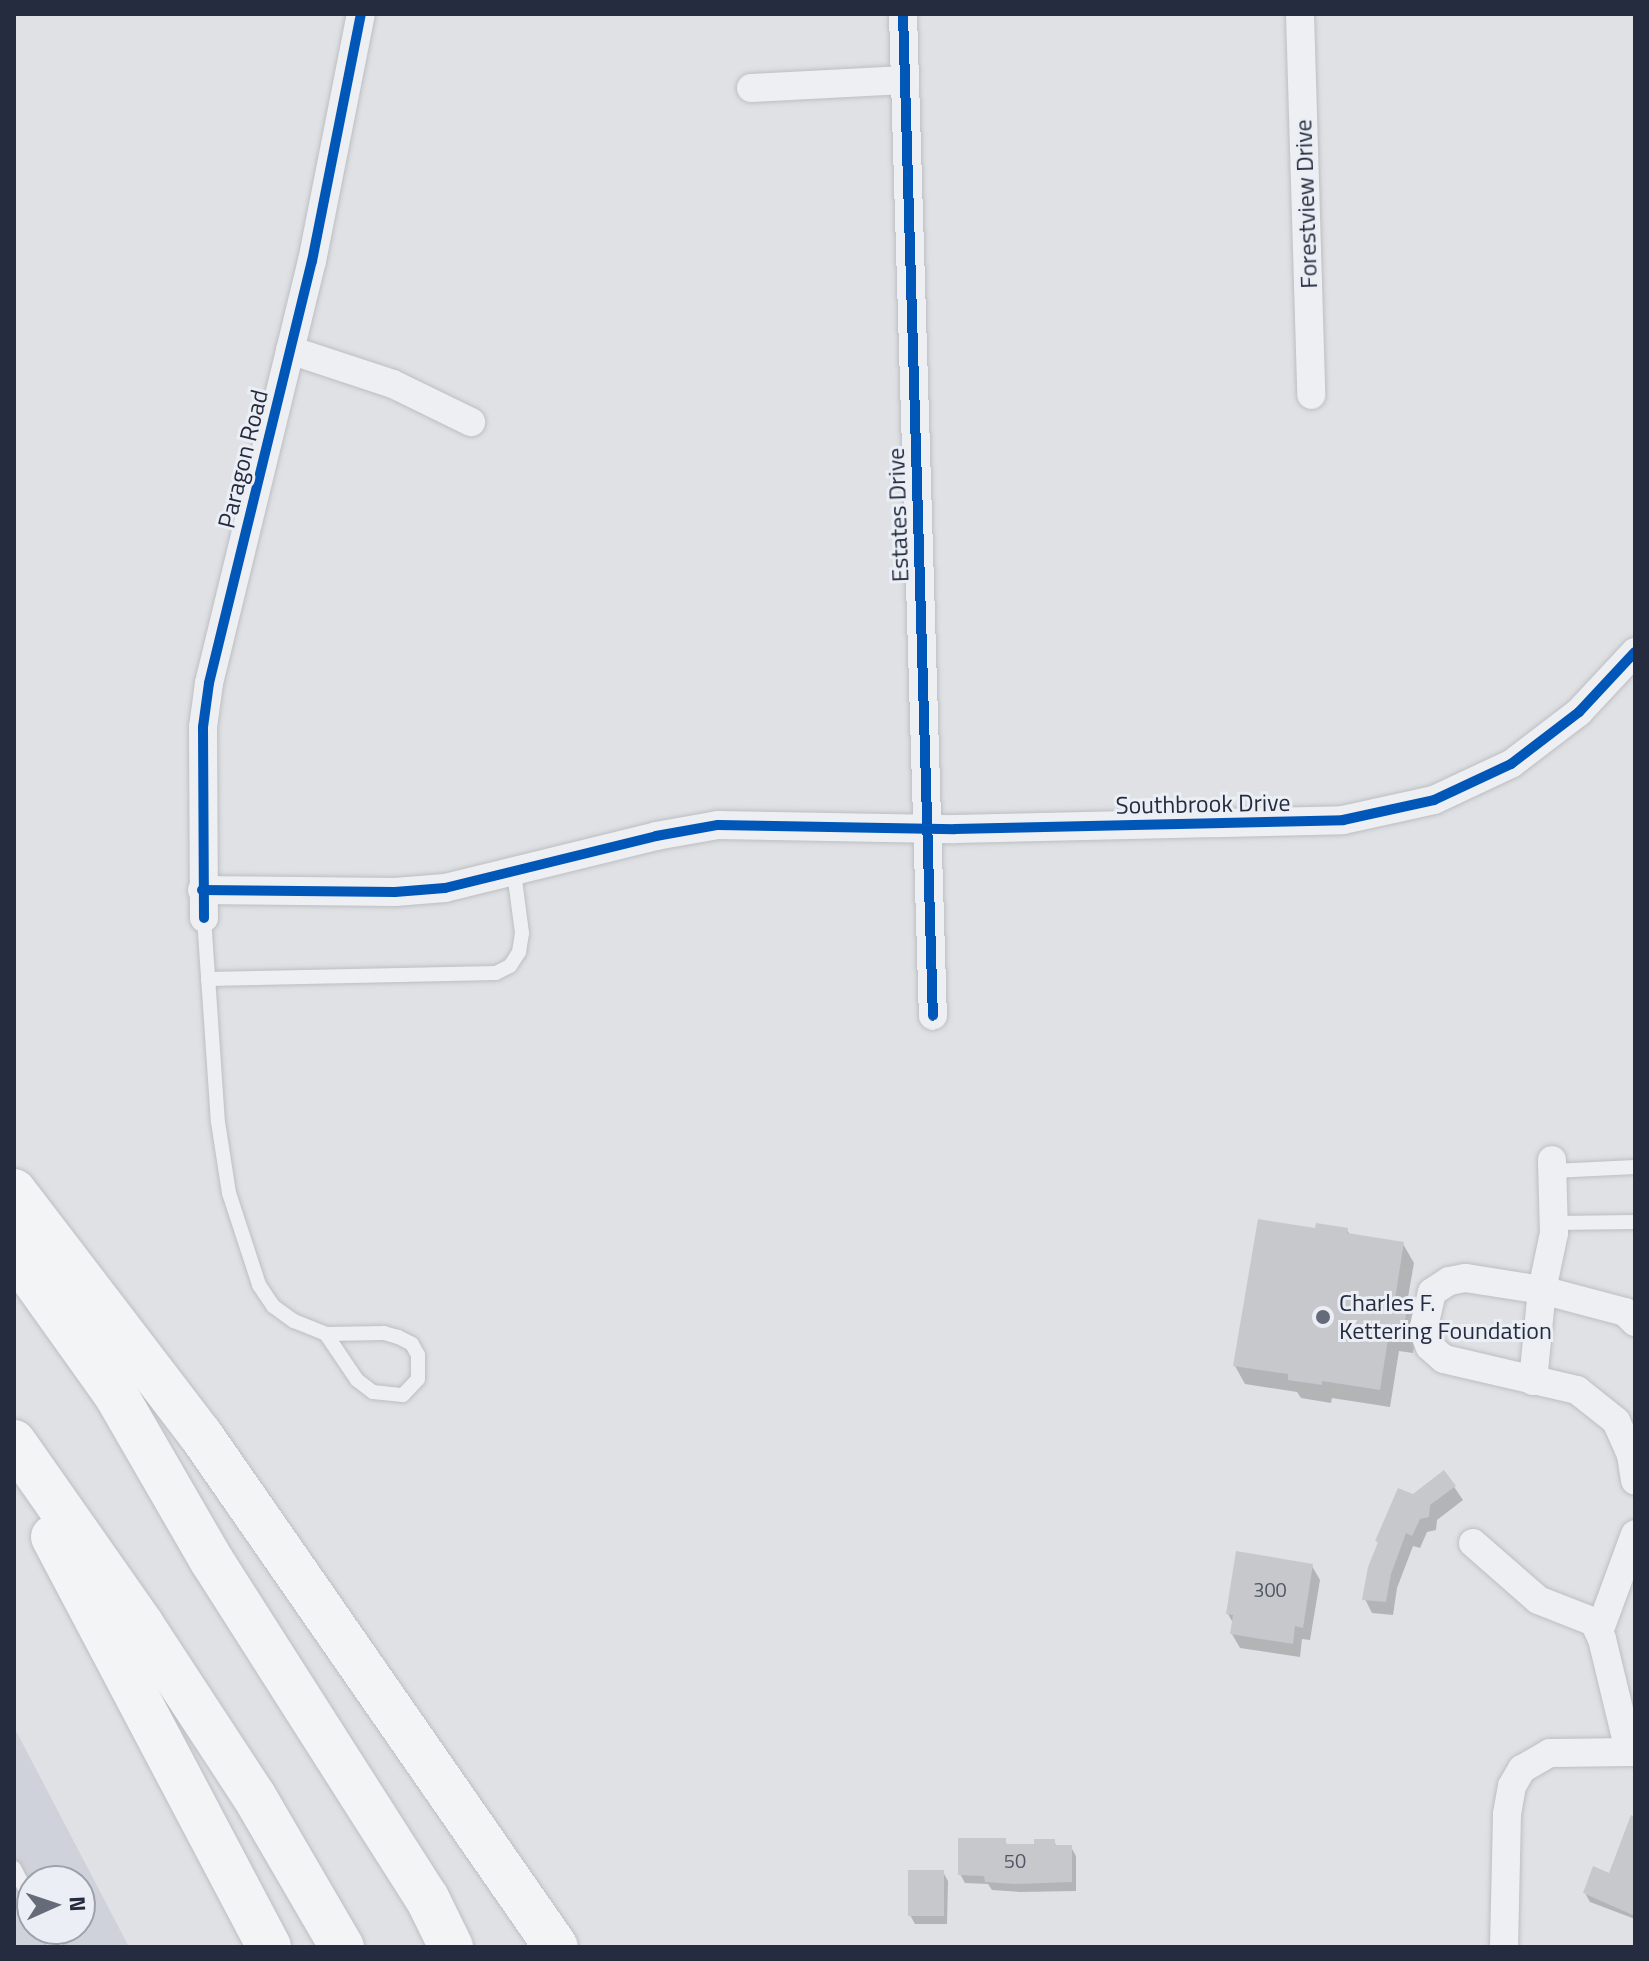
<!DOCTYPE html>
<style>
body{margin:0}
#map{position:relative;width:1649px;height:1961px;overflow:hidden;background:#dfe1e4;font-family:"Titillium Web",sans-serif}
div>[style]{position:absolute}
.built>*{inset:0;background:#cfd2da}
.shadow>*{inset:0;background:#0003}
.building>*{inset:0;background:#c6c8cc;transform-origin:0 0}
.roads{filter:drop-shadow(0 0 2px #bcbec2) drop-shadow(0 0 2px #bcbec2)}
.lane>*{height:14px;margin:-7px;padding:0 7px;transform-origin:7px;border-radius:7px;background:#eeeff2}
.street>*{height:28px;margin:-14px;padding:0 14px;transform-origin:14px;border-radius:14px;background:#eeeff2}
.highway>*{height:44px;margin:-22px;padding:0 22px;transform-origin:22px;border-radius:22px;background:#f3f4f5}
.cycleway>*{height:10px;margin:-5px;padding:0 5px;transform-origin:5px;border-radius:5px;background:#0057b8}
.dots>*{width:22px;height:22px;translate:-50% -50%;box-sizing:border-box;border:4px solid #ebeff5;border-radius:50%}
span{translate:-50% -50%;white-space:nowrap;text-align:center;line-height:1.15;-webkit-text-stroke:6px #ebeff5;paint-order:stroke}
.number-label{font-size:20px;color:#4f5564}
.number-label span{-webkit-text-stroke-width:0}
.street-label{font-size:24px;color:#252c3f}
.poi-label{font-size:24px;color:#252c3f}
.left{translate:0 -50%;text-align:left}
.frame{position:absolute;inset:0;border:16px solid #252c3f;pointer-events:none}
.north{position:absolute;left:16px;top:1865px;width:80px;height:80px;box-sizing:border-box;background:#ebeff5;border:2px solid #9ca1ac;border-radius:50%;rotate:87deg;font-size:22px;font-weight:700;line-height:32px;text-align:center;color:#252c3f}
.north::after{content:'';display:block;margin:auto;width:28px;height:36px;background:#666b79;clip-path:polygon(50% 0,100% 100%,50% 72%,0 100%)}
</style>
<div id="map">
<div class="built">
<div style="clip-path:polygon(evenodd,14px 1727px,129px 1947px,14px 1947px,14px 1727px,32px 1881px,80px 1881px,80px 1929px,32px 1929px,32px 1881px)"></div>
</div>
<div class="shadow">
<div style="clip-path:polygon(1316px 1230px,1347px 1230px,1350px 1235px,1403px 1244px,1414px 1263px,1407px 1303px,1418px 1322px,1413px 1353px,1399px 1351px,1390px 1407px,1332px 1398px,1331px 1403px,1301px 1398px,1297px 1392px,1245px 1384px,1235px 1366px)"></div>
<div style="clip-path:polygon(1444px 1472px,1463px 1500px,1437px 1520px,1436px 1530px,1427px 1532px,1420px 1548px,1413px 1546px,1397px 1588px,1393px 1615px,1372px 1613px,1365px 1599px,1379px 1544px,1377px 1541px,1413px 1497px)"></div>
<div style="clip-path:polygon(1312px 1566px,1320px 1580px,1310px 1640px,1302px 1639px,1300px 1657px,1240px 1648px,1232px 1634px,1233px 1623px,1228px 1614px)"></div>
<div style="clip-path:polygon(1635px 1819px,1635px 1919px,1590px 1902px,1585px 1893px,1610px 1875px)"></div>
<div style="clip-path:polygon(1004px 1840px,1008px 1846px,1036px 1846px,1054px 1841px,1057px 1847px,1071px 1847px,1076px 1856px,1076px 1891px,1020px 1892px,992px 1890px,988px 1884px,965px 1883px,960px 1874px)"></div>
<div style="clip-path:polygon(943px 1872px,948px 1881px,947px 1924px,915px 1924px,910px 1915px)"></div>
</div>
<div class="building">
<div style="clip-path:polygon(1258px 1219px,1315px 1228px,1316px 1223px,1348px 1228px,1347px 1233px,1404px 1242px,1395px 1299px,1408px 1302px,1403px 1335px,1389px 1333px,1380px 1390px,1322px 1381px,1322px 1385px,1288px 1380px,1288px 1374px,1233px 1366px)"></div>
<div style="clip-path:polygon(1444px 1470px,1456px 1486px,1430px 1505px,1429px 1517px,1420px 1519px,1412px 1536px,1406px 1533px,1391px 1574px,1386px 1602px,1362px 1600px,1368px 1567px,1378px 1542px,1375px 1541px,1398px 1488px,1413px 1494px)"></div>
<div style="clip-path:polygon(1236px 1551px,1313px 1564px,1303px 1628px,1295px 1626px,1293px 1644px,1230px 1634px,1233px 1615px,1226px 1614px)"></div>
<div style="clip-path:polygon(1631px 1815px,1635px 1817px,1635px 1916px,1583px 1893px,1593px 1866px,1609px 1873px)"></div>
<div style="clip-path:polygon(958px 1838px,1006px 1838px,1006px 1844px,1034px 1844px,1034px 1839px,1055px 1839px,1055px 1845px,1072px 1845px,1072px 1882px,1014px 1884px,985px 1882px,984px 1876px,958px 1875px)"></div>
<div style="left:908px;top:1870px;width:36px;height:46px"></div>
</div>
<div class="roads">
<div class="lane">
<div style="left:204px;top:918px;width:204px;rotate:86.1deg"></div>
<div style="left:218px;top:1122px;width:72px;rotate:81.2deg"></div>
<div style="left:229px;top:1193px;width:97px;rotate:71.9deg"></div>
<div style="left:259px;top:1285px;width:25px;rotate:56deg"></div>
<div style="left:273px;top:1306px;width:26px;rotate:36deg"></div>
<div style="left:294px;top:1321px;width:35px;rotate:22deg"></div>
<div style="left:326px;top:1334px;width:55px;rotate:56deg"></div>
<div style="left:357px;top:1380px;width:20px;rotate:37deg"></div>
<div style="left:373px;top:1392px;width:30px;rotate:6deg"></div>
<div style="left:403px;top:1395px;width:22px;rotate:-47deg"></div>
<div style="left:418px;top:1379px;width:24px;rotate:-90deg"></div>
<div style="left:418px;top:1355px;width:13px;rotate:-119deg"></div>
<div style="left:412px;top:1344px;width:16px;rotate:-153deg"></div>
<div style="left:398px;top:1337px;width:15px;rotate:-164deg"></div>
<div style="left:384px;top:1333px;width:58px;rotate:179deg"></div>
<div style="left:208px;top:979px;width:288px;rotate:-1.2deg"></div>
<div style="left:496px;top:973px;width:16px;rotate:-27deg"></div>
<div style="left:510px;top:966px;width:17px;rotate:-57deg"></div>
<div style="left:519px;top:952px;width:19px;rotate:-81deg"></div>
<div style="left:522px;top:933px;width:62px;rotate:-97.5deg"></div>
<div style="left:1553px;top:1171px;width:82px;rotate:-2.8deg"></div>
<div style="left:1554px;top:1223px;width:81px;rotate:-0.7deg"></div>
<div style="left:14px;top:1868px;width:38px;rotate:62deg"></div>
<div style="left:47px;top:1929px;width:20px;rotate:63deg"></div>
</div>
<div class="street">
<div style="left:903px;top:14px;width:1002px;rotate:88.29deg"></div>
<div style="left:1300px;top:14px;width:381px;rotate:88.3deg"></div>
<div style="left:751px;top:88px;width:154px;rotate:-3deg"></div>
<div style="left:290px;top:350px;width:108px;rotate:18.3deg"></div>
<div style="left:393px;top:384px;width:87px;rotate:26deg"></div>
<div style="left:202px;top:890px;width:193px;rotate:0.6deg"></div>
<div style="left:395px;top:892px;width:50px;rotate:-4.6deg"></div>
<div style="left:445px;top:888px;width:217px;rotate:-13.8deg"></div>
<div style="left:656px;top:836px;width:63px;rotate:-10.1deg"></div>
<div style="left:718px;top:825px;width:237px;rotate:1deg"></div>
<div style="left:955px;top:829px;width:388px;rotate:-1.3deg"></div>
<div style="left:1343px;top:820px;width:93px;rotate:-12.4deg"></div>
<div style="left:1434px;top:800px;width:85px;rotate:-25.1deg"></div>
<div style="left:1511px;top:764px;width:86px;rotate:-37.4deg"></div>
<div style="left:1579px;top:712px;width:82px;rotate:-47deg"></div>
<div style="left:204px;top:918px;width:191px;rotate:-90.3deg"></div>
<div style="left:203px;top:727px;width:44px;rotate:-82.2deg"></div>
<div style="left:209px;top:683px;width:434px;rotate:-76.3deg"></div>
<div style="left:312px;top:261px;width:252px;rotate:-78.8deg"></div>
<div style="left:1635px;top:1322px;width:14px;rotate:-135deg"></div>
<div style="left:1625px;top:1312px;width:86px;rotate:-165.2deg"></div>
<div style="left:1542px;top:1290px;width:78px;rotate:-171.1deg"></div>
<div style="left:1465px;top:1278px;width:16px;rotate:169deg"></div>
<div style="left:1449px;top:1281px;width:20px;rotate:147deg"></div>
<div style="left:1432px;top:1292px;width:39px;rotate:103deg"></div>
<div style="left:1423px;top:1330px;width:18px;rotate:68deg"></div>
<div style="left:1430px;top:1347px;width:18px;rotate:41deg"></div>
<div style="left:1444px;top:1359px;width:137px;rotate:13.1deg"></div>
<div style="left:1577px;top:1390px;width:50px;rotate:38.5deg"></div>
<div style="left:1616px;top:1421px;width:37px;rotate:66deg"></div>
<div style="left:1631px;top:1455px;width:26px;rotate:81deg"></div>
<div style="left:1533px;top:1381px;width:91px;rotate:-84.4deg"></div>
<div style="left:1542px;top:1290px;width:58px;rotate:-78.1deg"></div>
<div style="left:1554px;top:1233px;width:73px;rotate:-91.6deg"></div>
<div style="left:1473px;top:1543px;width:86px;rotate:41.2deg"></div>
<div style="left:1538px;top:1600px;width:60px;rotate:21.4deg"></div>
<div style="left:1594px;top:1622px;width:19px;rotate:65deg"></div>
<div style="left:1602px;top:1639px;width:115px;rotate:76.4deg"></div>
<div style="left:1599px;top:1632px;width:104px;rotate:-69.8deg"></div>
<div style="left:1504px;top:1947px;width:133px;rotate:-88.7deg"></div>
<div style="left:1507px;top:1814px;width:28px;rotate:-80deg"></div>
<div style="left:1512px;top:1786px;width:20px;rotate:-60deg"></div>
<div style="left:1522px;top:1769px;width:32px;rotate:-30deg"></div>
<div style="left:1550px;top:1753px;width:85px;rotate:-0.7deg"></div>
</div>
<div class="highway">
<div style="left:14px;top:1191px;width:306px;rotate:52.6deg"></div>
<div style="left:200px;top:1434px;width:624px;rotate:55.24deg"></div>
<div style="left:14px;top:1252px;width:176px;rotate:54.5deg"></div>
<div style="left:116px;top:1395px;width:192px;rotate:60deg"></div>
<div style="left:212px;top:1561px;width:400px;rotate:57.5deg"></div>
<div style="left:427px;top:1898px;width:55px;rotate:63.9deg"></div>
<div style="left:14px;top:1442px;width:223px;rotate:55deg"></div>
<div style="left:142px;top:1625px;width:204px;rotate:56.8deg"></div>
<div style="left:254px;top:1796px;width:175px;rotate:59.8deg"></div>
<div style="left:53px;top:1537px;width:463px;rotate:62.2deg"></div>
</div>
</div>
<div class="cycleway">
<div style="left:903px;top:14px;width:1002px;rotate:88.29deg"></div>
<div style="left:202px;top:890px;width:193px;rotate:0.6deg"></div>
<div style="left:395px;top:892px;width:50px;rotate:-4.6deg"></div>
<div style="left:445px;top:888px;width:217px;rotate:-13.8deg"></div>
<div style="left:656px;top:836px;width:63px;rotate:-10.1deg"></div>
<div style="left:718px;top:825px;width:237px;rotate:1deg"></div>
<div style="left:955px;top:829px;width:388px;rotate:-1.3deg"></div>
<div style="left:1343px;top:820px;width:93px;rotate:-12.4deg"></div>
<div style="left:1434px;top:800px;width:85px;rotate:-25.1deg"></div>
<div style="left:1511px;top:764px;width:86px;rotate:-37.4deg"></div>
<div style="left:1579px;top:712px;width:82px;rotate:-47deg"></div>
<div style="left:204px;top:918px;width:191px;rotate:-90.3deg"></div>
<div style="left:203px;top:727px;width:44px;rotate:-82.2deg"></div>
<div style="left:209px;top:683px;width:434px;rotate:-76.3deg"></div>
<div style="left:312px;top:261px;width:252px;rotate:-78.8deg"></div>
</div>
<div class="dots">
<div style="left:1323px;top:1317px;background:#666b79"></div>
</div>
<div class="number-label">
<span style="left:1270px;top:1589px">300</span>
<span style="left:1015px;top:1860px">50</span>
</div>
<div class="street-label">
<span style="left:1306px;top:204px;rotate:-92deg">Forestview Drive</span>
<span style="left:243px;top:459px;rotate:-76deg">Paragon Road</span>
<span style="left:898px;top:515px;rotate:-92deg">Estates Drive</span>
<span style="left:1203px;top:804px;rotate:-1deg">Southbrook Drive</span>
</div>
<div class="poi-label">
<span class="left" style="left:1339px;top:1317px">Charles F.<br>Kettering Foundation</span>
</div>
<div class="frame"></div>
<div class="north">N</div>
</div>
